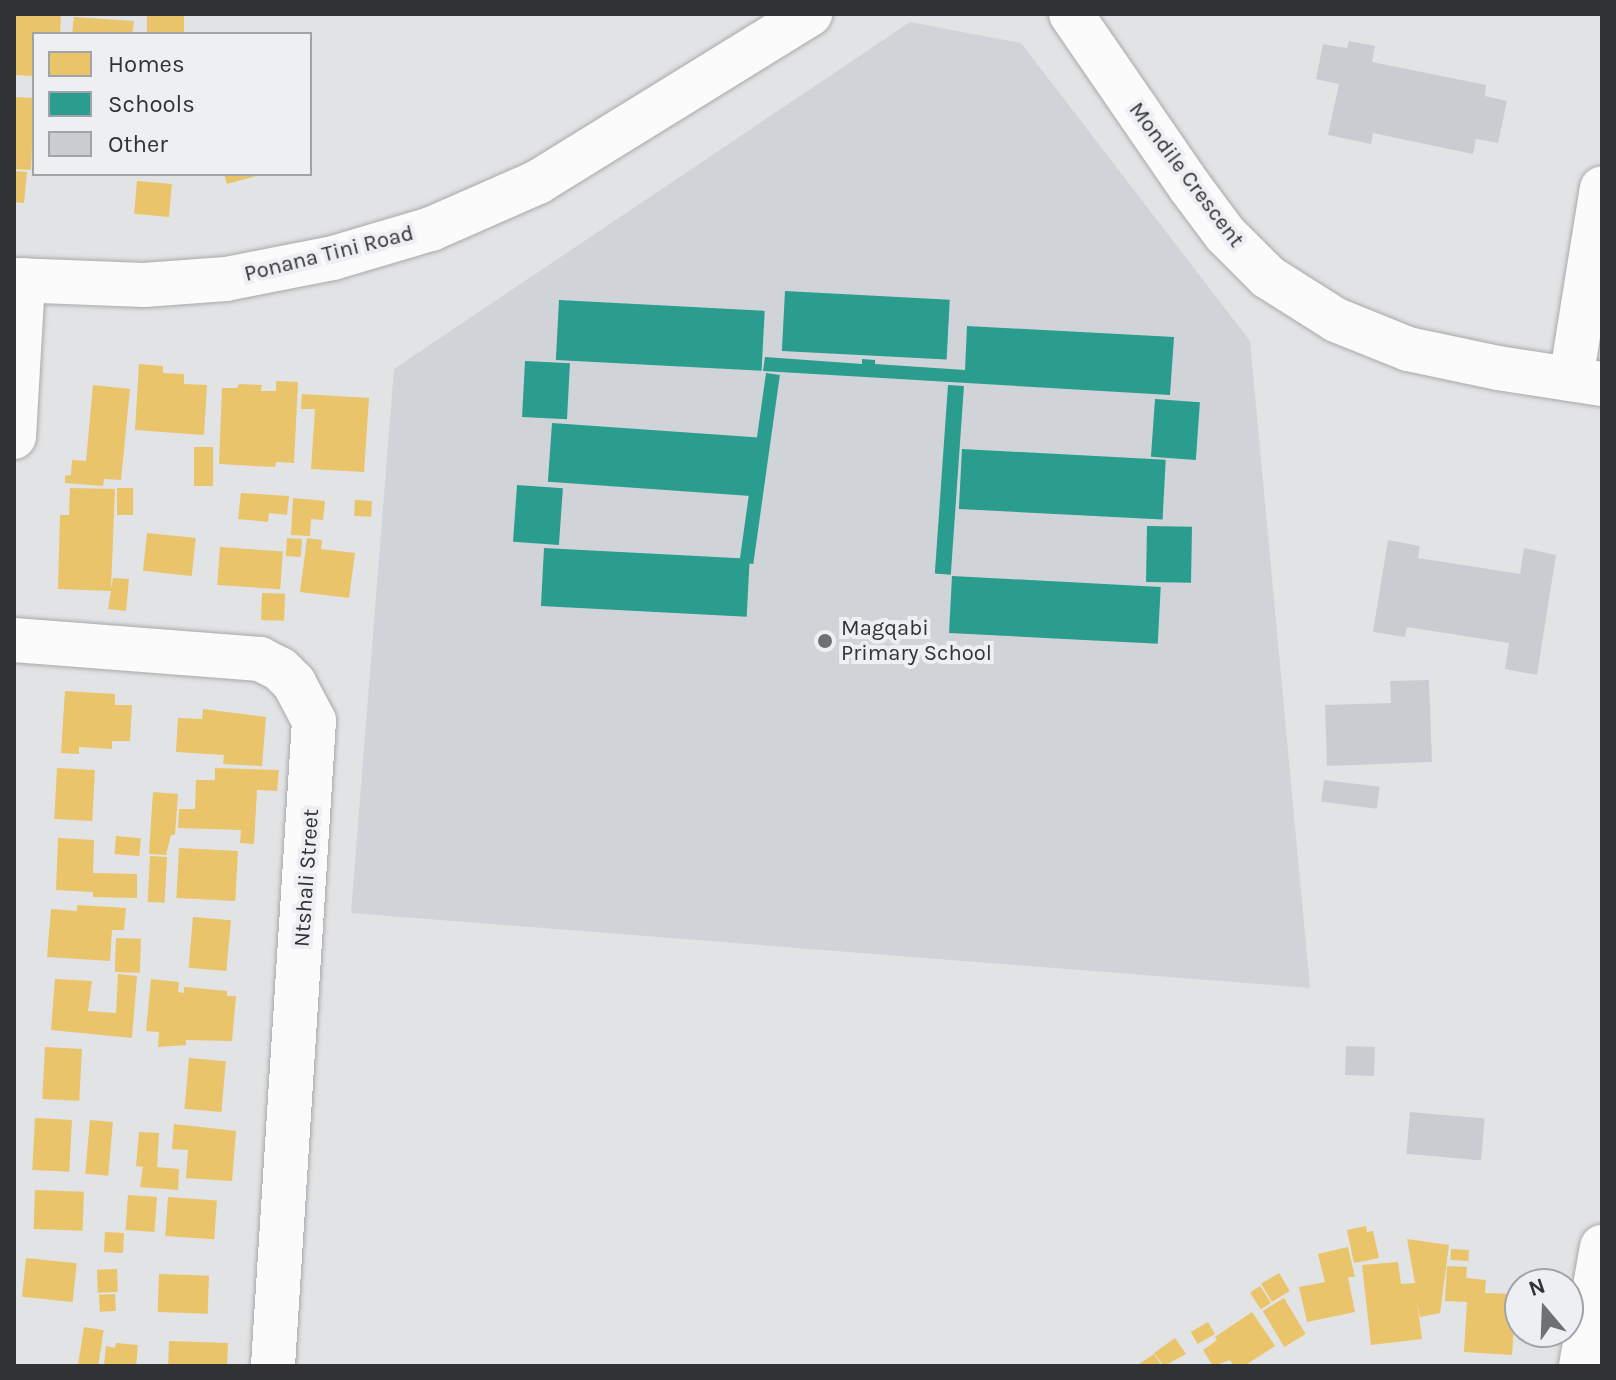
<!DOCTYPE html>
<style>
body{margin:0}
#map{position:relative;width:1616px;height:1380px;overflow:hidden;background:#e2e3e4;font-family:Karla,sans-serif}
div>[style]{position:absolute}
.built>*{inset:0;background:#d0d4d8}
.homes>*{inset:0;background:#e9c46a;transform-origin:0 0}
.schools>*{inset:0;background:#2a9d8f;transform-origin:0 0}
.building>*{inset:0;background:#c9cdd2;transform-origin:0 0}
.roads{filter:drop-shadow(0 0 2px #a8a9aa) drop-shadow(0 0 2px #a8a9aa)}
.minor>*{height:44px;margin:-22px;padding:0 22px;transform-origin:22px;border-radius:22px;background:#fbfbfb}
.dots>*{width:22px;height:22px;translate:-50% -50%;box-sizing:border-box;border:4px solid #eeeff3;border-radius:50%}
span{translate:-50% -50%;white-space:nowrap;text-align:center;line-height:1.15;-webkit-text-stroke:8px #eeeff3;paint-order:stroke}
.street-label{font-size:22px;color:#313233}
.poi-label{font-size:22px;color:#313233}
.left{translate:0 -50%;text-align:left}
.frame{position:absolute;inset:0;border:16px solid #313233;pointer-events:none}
.legend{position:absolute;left:32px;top:32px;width:280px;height:144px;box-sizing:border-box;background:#eeeff3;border:2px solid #a2a3a6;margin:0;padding:10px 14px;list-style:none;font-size:24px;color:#313233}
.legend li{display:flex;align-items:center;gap:16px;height:40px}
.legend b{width:40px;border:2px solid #a2a3a6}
.north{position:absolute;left:1504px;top:1268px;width:80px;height:80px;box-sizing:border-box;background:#eeeff3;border:2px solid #a2a3a6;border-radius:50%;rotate:341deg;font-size:22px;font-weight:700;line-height:32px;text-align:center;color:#313233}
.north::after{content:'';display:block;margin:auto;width:28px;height:36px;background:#6f7071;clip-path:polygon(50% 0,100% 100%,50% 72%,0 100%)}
</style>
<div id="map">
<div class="built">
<div style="clip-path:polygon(910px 22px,1021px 43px,1250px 341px,1310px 988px,351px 913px,394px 369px)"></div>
</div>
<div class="homes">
<div style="clip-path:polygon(14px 14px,61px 14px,60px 34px,34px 34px,34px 76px,14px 75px)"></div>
<div style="left:147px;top:14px;width:37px;height:20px"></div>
<div style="clip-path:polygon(74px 17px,134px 21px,132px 34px,72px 34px)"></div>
<div style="clip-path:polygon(14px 97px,34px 98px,31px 170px,14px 169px)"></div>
<div style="clip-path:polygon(14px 171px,27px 172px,24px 203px,14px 202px)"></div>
<div style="clip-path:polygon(224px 174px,260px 174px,260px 175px,227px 184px)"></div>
<div style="left:137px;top:181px;width:35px;height:33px;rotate:5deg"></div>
<div style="clip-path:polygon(139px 364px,163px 366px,163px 373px,184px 374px,184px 384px,207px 385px,204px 435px,135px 430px)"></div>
<div style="clip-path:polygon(276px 381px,298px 382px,294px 463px,276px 462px,275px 467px,219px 464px,222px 388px,237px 388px,239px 384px,262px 385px,261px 391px,276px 391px)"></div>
<div style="clip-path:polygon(93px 385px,130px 389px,121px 480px,104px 479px,103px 486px,65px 483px,65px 476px,71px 475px,72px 460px,86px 461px)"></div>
<div style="clip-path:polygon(302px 394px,369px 398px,364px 472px,311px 469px,315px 409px,301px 409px)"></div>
<div style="left:194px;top:447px;width:19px;height:39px"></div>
<div style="clip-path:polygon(70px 488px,115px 489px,111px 589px,113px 578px,129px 579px,126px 611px,108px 609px,111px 591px,58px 589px,60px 515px,69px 515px)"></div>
<div style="left:117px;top:488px;width:16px;height:27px"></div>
<div style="clip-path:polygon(241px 493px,289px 496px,287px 515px,269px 513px,268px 522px,238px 519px)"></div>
<div style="clip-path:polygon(293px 498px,325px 501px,323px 520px,311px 519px,310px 536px,291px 535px)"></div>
<div style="left:355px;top:500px;width:17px;height:16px;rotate:3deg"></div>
<div style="left:147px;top:533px;width:49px;height:38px;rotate:6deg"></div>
<div style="left:287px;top:538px;width:15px;height:18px;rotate:4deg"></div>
<div style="clip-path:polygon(307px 538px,322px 540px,321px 549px,355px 553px,349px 598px,300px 592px)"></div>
<div style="left:220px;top:547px;width:63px;height:38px;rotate:4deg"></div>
<div style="left:262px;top:593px;width:23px;height:27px;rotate:2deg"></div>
<div style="clip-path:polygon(65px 691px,115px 694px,115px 705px,132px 705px,130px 741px,112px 741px,112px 749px,79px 747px,79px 754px,61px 753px)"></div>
<div style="clip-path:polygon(203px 709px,266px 717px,262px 766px,223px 764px,224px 755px,176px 752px,178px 718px,202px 719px)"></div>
<div style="left:57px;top:768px;width:38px;height:51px;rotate:3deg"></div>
<div style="clip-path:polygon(215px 768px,279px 770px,277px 791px,257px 790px,254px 844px,240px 843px,241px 830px,178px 828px,179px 809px,195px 809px,196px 780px,215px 780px)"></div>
<div style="clip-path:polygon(153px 792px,178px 794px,175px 835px,171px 835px,166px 855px,149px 854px)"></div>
<div style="left:116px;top:836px;width:25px;height:18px;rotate:5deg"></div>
<div style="clip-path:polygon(58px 838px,94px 840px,93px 873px,137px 874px,137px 898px,93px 897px,93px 892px,56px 890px)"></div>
<div style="left:179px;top:848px;width:59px;height:50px;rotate:3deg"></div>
<div style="left:150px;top:856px;width:17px;height:46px;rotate:3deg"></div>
<div style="clip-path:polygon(77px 905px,126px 908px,124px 930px,112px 930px,110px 961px,47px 957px,51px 909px,77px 911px)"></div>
<div style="left:193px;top:917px;width:38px;height:51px;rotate:5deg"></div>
<div style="left:116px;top:938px;width:25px;height:34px;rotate:2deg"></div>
<div style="clip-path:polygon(118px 974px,137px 976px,132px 1038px,51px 1030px,55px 979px,92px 981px,88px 1011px,116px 1013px)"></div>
<div style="clip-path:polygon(151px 979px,179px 982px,178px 992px,184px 993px,184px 987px,227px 991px,227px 996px,236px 996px,232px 1041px,186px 1040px,186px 1045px,158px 1047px,159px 1032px,146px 1031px)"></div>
<div style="left:45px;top:1047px;width:37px;height:52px;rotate:3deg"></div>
<div style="left:189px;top:1058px;width:37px;height:51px;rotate:5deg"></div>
<div style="left:35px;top:1118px;width:37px;height:52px;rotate:3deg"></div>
<div style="left:90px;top:1120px;width:23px;height:54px;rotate:5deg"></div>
<div style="clip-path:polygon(174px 1124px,236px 1131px,232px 1181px,186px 1178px,188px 1150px,172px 1149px)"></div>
<div style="clip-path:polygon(139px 1132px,159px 1133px,157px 1167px,179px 1169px,178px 1190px,140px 1187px,143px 1167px,136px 1166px)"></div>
<div style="left:35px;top:1190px;width:49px;height:39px;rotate:2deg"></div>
<div style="left:128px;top:1195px;width:29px;height:35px;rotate:4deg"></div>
<div style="left:168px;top:1197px;width:49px;height:39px;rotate:4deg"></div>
<div style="clip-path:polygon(1366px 1226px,1367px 1232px,1373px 1231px,1379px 1258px,1354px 1263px,1347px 1230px)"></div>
<div style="left:105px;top:1232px;width:19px;height:20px;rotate:3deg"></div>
<div style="clip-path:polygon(1407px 1239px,1449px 1245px,1440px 1313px,1420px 1317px,1417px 1302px,1422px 1339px,1371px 1345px,1362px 1265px,1398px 1262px,1401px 1284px,1415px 1283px)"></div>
<div style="clip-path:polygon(1348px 1247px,1355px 1277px,1348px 1277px,1355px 1312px,1307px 1322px,1299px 1287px,1325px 1282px,1318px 1254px)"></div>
<div style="left:1451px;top:1249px;width:18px;height:11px;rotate:3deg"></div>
<div style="left:26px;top:1258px;width:51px;height:39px;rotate:6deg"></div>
<div style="clip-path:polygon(1447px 1266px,1467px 1267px,1466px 1278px,1486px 1280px,1485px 1293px,1516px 1294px,1512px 1355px,1464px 1352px,1467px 1302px,1445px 1301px)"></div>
<div style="left:117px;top:1269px;width:23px;height:20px;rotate:88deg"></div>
<div style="left:1279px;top:1273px;width:21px;height:21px;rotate:59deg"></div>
<div style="left:159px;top:1274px;width:50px;height:38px;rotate:2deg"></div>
<div style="left:1260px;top:1286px;width:20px;height:12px;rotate:57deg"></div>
<div style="left:115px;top:1294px;width:17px;height:16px;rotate:87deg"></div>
<div style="left:1284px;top:1298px;width:42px;height:25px;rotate:59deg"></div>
<div style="clip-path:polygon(1252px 1312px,1275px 1346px,1244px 1366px,1234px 1366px,1230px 1360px,1213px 1366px,1203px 1350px,1217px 1340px,1215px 1337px)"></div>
<div style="left:1208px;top:1322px;width:14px;height:20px;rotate:60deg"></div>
<div style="left:84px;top:1327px;width:20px;height:39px;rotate:9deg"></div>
<div style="clip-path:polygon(1175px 1338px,1186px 1354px,1164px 1366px,1154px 1353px)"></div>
<div style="left:169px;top:1341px;width:59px;height:25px;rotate:2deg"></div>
<div style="clip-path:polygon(116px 1343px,138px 1345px,136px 1366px,104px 1365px,106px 1346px,115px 1348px)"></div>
<div style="clip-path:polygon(1154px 1354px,1162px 1366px,1136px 1366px)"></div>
</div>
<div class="schools">
<div style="left:785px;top:291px;width:165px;height:60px;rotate:3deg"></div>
<div style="left:559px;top:300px;width:206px;height:60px;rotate:3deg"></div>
<div style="clip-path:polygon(967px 326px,1174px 337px,1170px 395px,763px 371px,765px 357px,862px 364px,862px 359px,875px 360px,875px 364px,965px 370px)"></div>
<div style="left:525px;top:361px;width:45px;height:56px;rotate:3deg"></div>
<div style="left:766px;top:373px;width:14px;height:191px;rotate:8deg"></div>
<div style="left:948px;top:385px;width:16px;height:189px;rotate:4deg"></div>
<div style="left:1155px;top:399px;width:45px;height:58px;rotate:4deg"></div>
<div style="left:552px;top:423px;width:207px;height:59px;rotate:4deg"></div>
<div style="left:962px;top:449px;width:204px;height:60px;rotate:3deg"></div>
<div style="left:517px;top:485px;width:46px;height:57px;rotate:4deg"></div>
<div style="left:1147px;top:526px;width:45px;height:56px;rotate:1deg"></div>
<div style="left:544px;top:548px;width:206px;height:58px;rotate:3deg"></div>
<div style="left:952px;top:576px;width:209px;height:57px;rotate:3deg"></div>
</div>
<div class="building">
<div style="clip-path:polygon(1349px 41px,1375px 46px,1372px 62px,1486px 85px,1485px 96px,1507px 101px,1498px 143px,1476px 139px,1473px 154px,1373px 133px,1371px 144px,1328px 135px,1339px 84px,1316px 79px,1323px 44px,1347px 48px)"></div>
<div style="clip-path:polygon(1388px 540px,1420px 546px,1418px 558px,1520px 574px,1524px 548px,1556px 555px,1537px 675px,1505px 669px,1509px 643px,1407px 627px,1405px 637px,1373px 632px)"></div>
<div style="clip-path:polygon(1429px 680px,1432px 762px,1327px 766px,1325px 705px,1391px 703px,1390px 681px)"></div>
<div style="left:1324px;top:780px;width:56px;height:22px;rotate:7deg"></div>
<div style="left:1346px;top:1046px;width:29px;height:29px;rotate:2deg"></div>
<div style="left:1410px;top:1112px;width:75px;height:42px;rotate:5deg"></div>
</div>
<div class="roads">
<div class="minor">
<div style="left:1071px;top:14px;width:210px;rotate:55.5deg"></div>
<div style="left:1190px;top:187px;width:59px;rotate:53.3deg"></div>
<div style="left:1225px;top:234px;width:61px;rotate:45deg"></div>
<div style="left:1268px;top:277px;width:80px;rotate:32.3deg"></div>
<div style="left:1336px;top:320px;width:78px;rotate:21.9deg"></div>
<div style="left:1408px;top:349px;width:92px;rotate:11.9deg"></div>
<div style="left:1498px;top:368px;width:105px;rotate:8.7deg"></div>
<div style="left:14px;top:280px;width:130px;rotate:2.2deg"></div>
<div style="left:144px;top:285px;width:82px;rotate:-4.2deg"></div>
<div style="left:226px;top:279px;width:109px;rotate:-11.1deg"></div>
<div style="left:333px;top:258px;width:102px;rotate:-16.5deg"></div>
<div style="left:431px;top:229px;width:117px;rotate:-23.7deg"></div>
<div style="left:538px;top:182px;width:320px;rotate:-31.7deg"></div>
<div style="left:1571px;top:379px;width:193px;rotate:-80.8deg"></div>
<div style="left:14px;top:437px;width:157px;rotate:-86.7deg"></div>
<div style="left:14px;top:640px;width:247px;rotate:4.4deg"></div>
<div style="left:260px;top:659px;width:22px;rotate:27deg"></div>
<div style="left:280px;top:669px;width:20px;rotate:45deg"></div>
<div style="left:294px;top:683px;width:43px;rotate:62.2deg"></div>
<div style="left:314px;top:721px;width:646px;rotate:93.64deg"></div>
<div style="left:1581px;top:1366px;width:121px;rotate:-80deg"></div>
</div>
</div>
<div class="dots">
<div style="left:825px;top:641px;background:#6f7071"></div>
</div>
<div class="street-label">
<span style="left:1186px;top:175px;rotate:53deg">Mondile Crescent</span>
<span style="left:329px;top:254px;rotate:-14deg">Ponana Tini Road</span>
<span style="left:307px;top:878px;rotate:-86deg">Ntshali Street</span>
</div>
<div class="poi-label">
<span class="left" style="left:841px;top:641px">Magqabi<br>Primary School</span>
</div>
<div class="frame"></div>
<ul class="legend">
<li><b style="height:22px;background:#e9c46a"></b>Homes</li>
<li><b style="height:22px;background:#2a9d8f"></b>Schools</li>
<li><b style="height:22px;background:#c9cdd2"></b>Other</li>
</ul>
<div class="north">N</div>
</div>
